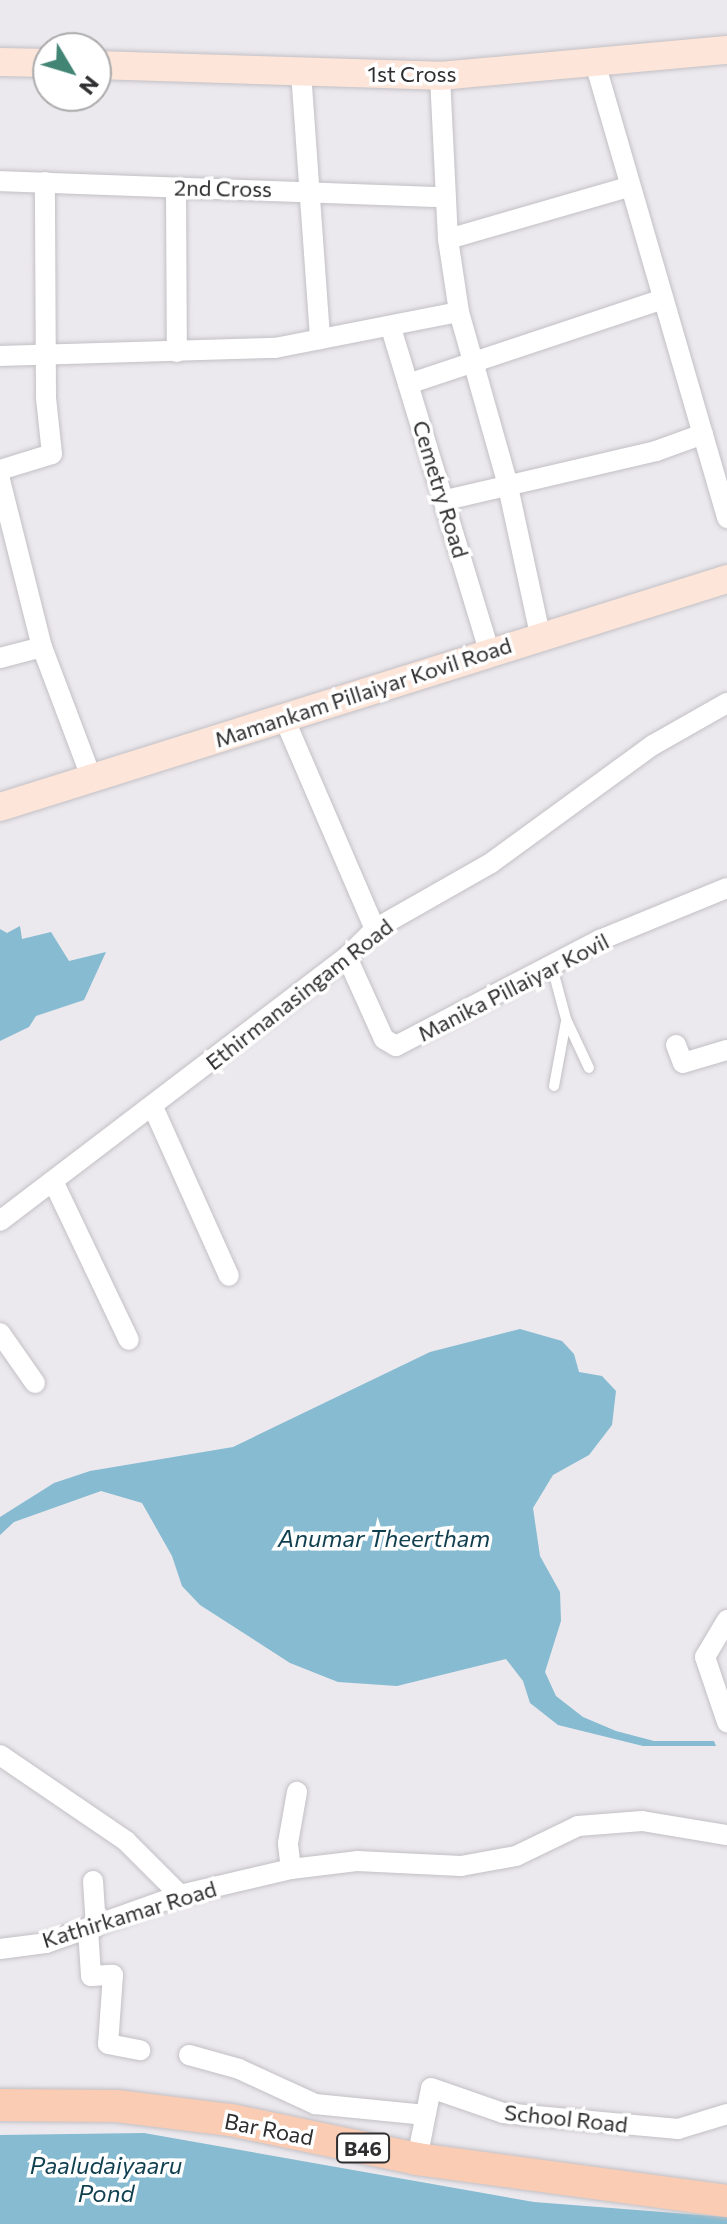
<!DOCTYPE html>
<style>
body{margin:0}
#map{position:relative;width:727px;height:2224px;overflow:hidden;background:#ece9ee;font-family:Commissioner,sans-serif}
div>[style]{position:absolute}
.water>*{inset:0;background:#86bbd1}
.roads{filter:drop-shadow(0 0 2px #c2c0c5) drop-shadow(0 0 2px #c2c0c5)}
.lane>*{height:10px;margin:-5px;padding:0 5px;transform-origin:5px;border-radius:5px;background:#fff}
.street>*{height:20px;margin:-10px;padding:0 10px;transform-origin:10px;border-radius:10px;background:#fff}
.secondary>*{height:28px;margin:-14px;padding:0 14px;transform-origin:14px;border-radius:14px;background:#fde6d9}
.primary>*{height:32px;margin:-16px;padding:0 16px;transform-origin:16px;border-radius:16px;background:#faccb3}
span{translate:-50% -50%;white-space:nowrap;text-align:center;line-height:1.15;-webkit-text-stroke:7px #fff;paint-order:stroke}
.shield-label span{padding:2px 6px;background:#fff;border:2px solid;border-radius:6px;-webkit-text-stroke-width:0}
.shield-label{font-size:20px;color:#2e2d2f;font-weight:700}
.street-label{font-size:22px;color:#2e2d2f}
.water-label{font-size:24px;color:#103f4f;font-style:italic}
.north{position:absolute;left:32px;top:32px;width:80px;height:80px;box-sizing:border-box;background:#fff;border:2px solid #ababac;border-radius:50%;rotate:128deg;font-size:22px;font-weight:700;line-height:32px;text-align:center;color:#2e2d2f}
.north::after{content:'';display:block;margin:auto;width:28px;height:36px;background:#438575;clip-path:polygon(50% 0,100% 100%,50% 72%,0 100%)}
</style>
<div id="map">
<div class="water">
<div style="clip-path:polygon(20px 926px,22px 939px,51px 932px,69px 961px,106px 952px,84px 1000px,36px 1016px,29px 1027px,0 1041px,0 929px,7px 933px)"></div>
<div style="clip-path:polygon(520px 1329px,562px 1341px,574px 1354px,579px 1372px,602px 1376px,616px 1391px,612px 1425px,589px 1455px,553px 1475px,533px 1508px,540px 1556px,560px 1592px,561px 1621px,545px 1672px,556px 1696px,583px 1717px,616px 1731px,654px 1741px,714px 1741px,716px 1746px,643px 1746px,558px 1725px,530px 1703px,523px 1681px,506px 1659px,397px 1686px,338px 1682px,290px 1663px,200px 1605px,182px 1586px,172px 1556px,142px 1503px,101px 1491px,14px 1522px,0 1535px,0 1517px,54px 1483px,90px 1471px,233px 1447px,430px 1352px)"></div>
<div style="clip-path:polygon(144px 2133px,534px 2202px,727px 2217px,727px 2224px,0 2224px,0 2135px)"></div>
</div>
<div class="roads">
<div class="lane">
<div style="left:552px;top:967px;width:54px;rotate:74.9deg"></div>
<div style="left:566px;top:1019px;width:54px;rotate:64.9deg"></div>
<div style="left:554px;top:1086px;width:66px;rotate:-79.5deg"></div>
</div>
<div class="street">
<div style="left:595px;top:63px;width:474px;rotate:73.8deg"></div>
<div style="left:301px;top:72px;width:268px;rotate:85.9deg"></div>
<div style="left:440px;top:76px;width:163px;rotate:87.2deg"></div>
<div style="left:448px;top:239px;width:74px;rotate:81.4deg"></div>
<div style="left:459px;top:312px;width:177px;rotate:74.2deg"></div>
<div style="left:507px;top:482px;width:157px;rotate:77.8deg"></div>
<div style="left:0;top:181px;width:446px;rotate:2.1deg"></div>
<div style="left:176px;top:188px;width:164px;rotate:89.7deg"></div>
<div style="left:448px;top:239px;width:187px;rotate:-16.1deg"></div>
<div style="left:391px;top:328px;width:338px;rotate:73.1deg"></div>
<div style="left:0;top:356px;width:275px;rotate:-1.7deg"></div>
<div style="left:275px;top:348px;width:187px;rotate:-11.1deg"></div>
<div style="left:408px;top:384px;width:269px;rotate:-18.4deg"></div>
<div style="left:0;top:470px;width:54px;rotate:-17.1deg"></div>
<div style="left:52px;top:454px;width:56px;rotate:-96.1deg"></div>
<div style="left:46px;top:398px;width:216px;rotate:-90.3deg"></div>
<div style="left:0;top:480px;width:172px;rotate:75.9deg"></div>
<div style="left:42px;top:647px;width:141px;rotate:69.3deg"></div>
<div style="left:446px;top:500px;width:216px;rotate:-13.1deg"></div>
<div style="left:656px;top:451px;width:50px;rotate:-19.9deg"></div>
<div style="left:0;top:658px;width:43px;rotate:-14.7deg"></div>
<div style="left:284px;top:718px;width:230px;rotate:66.7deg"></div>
<div style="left:347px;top:957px;width:90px;rotate:65.7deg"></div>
<div style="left:384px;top:1039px;width:14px;rotate:30deg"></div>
<div style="left:396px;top:1046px;width:230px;rotate:-27.5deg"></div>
<div style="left:600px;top:940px;width:137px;rotate:-22.3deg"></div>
<div style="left:676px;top:1045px;width:19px;rotate:69deg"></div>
<div style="left:683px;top:1063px;width:46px;rotate:-16.5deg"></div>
<div style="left:153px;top:1107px;width:185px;rotate:65.8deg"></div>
<div style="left:53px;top:1181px;width:176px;rotate:64.5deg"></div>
<div style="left:0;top:1221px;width:436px;rotate:-37.3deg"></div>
<div style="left:347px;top:957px;width:40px;rotate:-45deg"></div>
<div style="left:375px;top:929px;width:133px;rotate:-29.6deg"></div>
<div style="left:491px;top:863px;width:200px;rotate:-36.1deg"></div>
<div style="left:653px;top:745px;width:85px;rotate:-29.6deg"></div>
<div style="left:0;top:1333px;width:61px;rotate:55deg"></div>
<div style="left:727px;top:1620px;width:43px;rotate:120.7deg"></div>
<div style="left:705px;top:1657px;width:69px;rotate:71.3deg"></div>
<div style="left:0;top:1755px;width:153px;rotate:34.3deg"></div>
<div style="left:126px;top:1841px;width:76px;rotate:45deg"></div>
<div style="left:291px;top:1869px;width:26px;rotate:-97deg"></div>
<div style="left:288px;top:1843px;width:52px;rotate:-80deg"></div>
<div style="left:93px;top:1881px;width:46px;rotate:86.3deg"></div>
<div style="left:88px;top:1929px;width:47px;rotate:86.3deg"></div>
<div style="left:91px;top:1976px;width:22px;rotate:-3deg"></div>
<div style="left:113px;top:1975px;width:69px;rotate:94.1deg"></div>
<div style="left:108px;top:2044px;width:33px;rotate:11deg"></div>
<div style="left:0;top:1949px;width:46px;rotate:-7.4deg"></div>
<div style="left:46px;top:1943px;width:142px;rotate:-19.7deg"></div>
<div style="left:180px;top:1895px;width:114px;rotate:-13.2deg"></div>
<div style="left:291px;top:1869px;width:66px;rotate:-6.9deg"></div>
<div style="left:357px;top:1861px;width:104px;rotate:2.8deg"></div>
<div style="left:461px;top:1866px;width:56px;rotate:-10.3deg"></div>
<div style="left:516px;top:1856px;width:69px;rotate:-25.8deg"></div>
<div style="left:578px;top:1826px;width:64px;rotate:-4.5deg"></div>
<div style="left:642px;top:1821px;width:86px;rotate:9.4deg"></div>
<div style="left:189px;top:2055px;width:52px;rotate:15.6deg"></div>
<div style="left:239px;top:2069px;width:84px;rotate:24.7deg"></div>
<div style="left:315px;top:2104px;width:111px;rotate:5.7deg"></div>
<div style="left:417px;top:2159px;width:72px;rotate:-78.8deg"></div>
<div style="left:431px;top:2088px;width:76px;rotate:19.1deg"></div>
<div style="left:503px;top:2113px;width:176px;rotate:5.2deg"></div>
<div style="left:678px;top:2129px;width:51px;rotate:-17deg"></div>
</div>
<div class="secondary">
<div style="left:0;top:62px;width:48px;rotate:1.2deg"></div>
<div style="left:96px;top:65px;width:344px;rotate:1.8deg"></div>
<div style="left:440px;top:76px;width:288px;rotate:-5.2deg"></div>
<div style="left:0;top:807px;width:762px;rotate:-17.41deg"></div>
</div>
<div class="primary">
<div style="left:0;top:2105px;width:117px;rotate:0.5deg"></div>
<div style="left:117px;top:2106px;width:115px;rotate:7deg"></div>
<div style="left:231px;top:2120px;width:190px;rotate:11.8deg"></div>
<div style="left:417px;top:2159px;width:313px;rotate:7.7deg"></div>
</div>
</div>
<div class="shield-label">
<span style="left:363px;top:2148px">B46</span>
</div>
<div class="street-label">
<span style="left:412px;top:74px">1st Cross</span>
<span style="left:223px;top:188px;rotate:1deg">2nd Cross</span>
<span style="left:441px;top:489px;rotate:73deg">Cemetry Road</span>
<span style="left:363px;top:692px;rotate:-18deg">Mamankam Pillaiyar Kovil Road</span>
<span style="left:513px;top:987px;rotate:-27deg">Manika Pillaiyar Kovil</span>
<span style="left:299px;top:994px;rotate:-38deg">Ethirmanasingam Road</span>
<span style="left:129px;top:1914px;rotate:-17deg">Kathirkamar Road</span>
<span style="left:566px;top:2118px;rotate:6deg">School Road</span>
<span style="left:269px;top:2129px;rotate:11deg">Bar Road</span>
</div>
<div class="water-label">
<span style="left:384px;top:1538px">Anumar Theertham</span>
<span style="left:106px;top:2179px">Paaludaiyaaru<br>Pond</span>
</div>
<div class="north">N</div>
</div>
